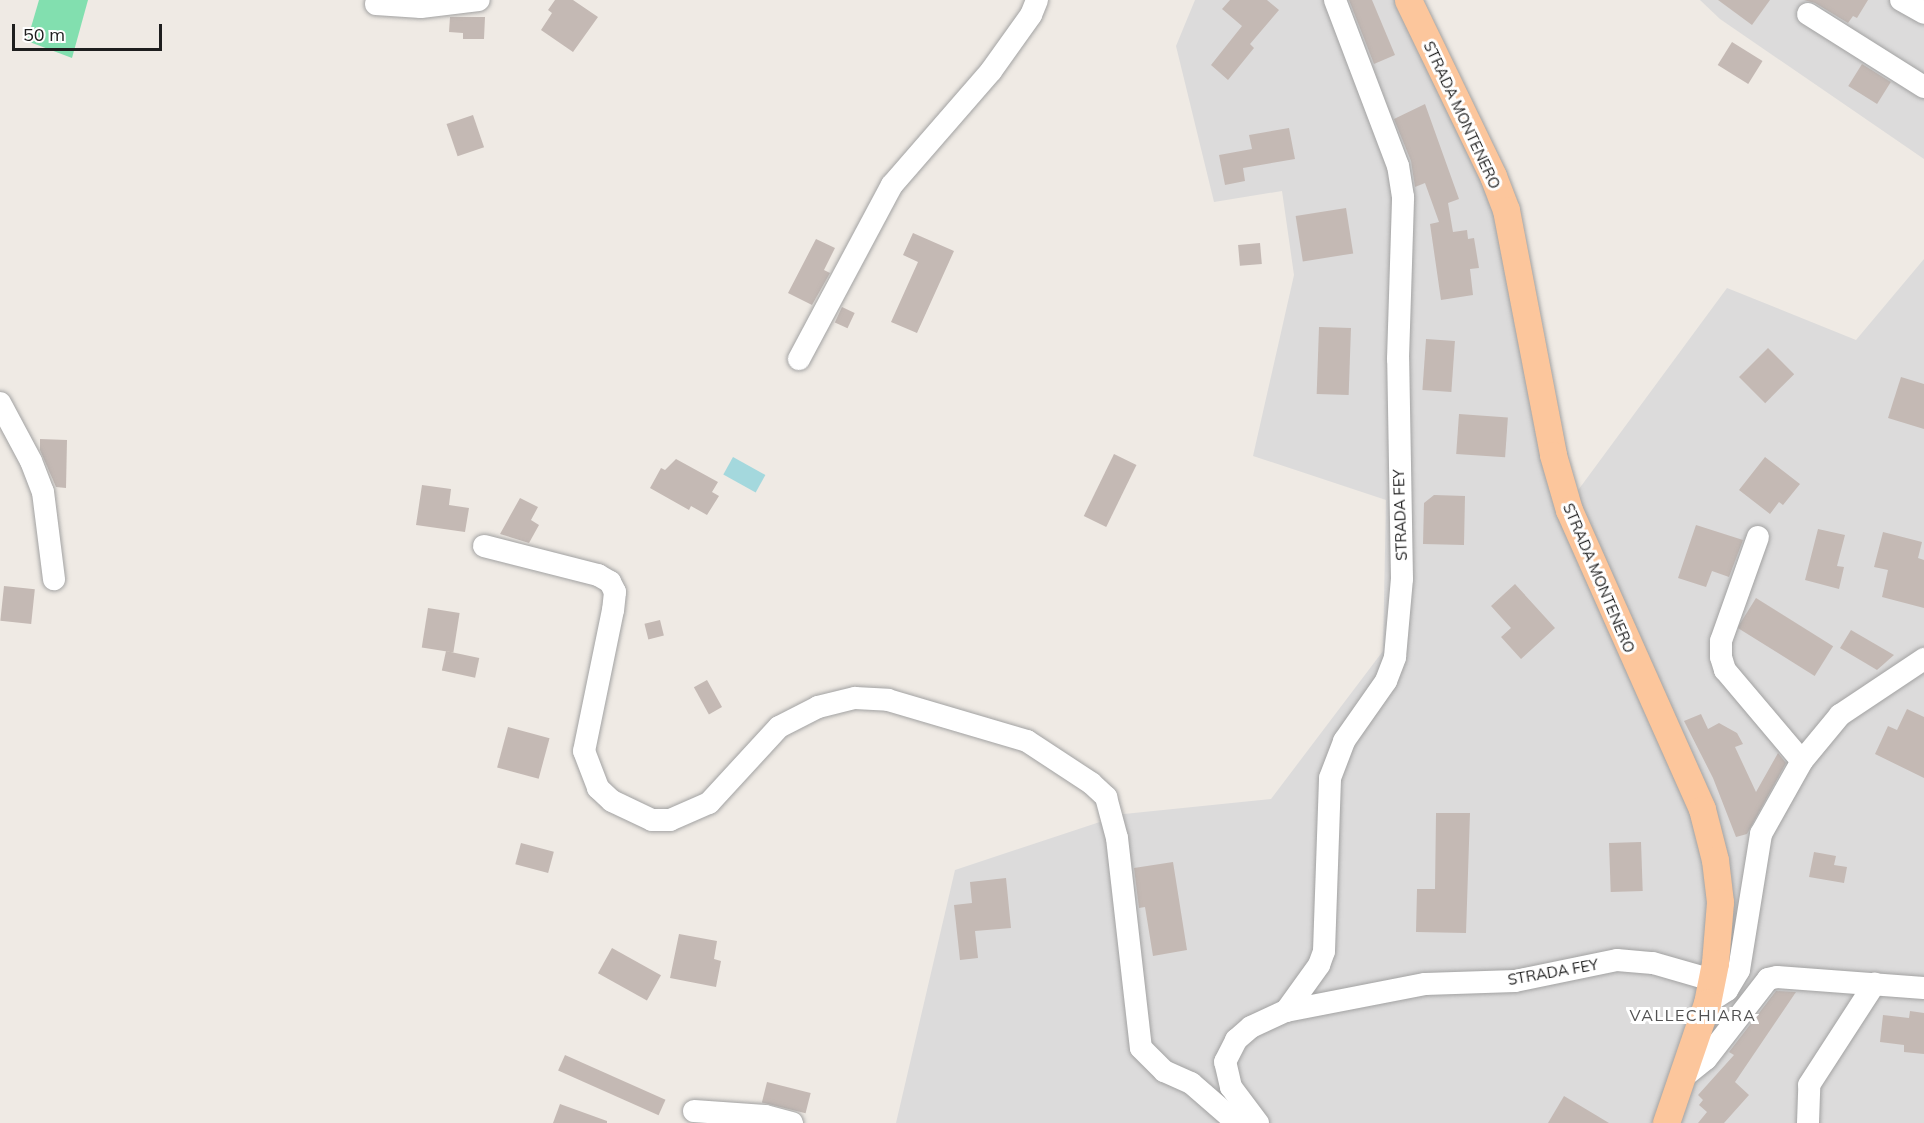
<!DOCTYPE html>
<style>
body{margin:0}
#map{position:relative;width:1924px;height:1123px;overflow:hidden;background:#efeae4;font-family:Mulish,sans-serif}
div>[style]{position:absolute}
.residential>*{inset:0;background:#dcdbdb}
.pitch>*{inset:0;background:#82dfaf}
.water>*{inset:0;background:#a4d8dd;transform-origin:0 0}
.building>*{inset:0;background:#c4b9b4;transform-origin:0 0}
.roads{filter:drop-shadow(0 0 2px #a2a2a2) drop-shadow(0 0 2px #a2a2a2)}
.minor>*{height:22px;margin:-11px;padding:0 11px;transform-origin:11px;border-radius:11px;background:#fff}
.major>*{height:27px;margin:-13.5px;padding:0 13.5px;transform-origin:13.5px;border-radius:13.5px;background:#fcc69c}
span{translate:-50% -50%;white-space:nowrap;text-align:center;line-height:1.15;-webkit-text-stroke:6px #fff;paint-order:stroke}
.street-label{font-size:15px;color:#1e1e1e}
.neighbourhood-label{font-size:16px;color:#515151;letter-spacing:1.5px}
.scale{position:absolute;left:12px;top:24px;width:150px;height:27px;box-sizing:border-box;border:3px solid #1e1e1e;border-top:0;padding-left:8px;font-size:18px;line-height:21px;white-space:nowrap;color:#1e1e1e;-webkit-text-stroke:4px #fff;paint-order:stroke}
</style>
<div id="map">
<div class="residential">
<div style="clip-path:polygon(1195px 0,1417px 0,1513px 198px,1576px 493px,1727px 288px,1856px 340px,1924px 259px,1924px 1123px,896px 1123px,955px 870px,1124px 814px,1271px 799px,1383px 651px,1386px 500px,1253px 456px,1294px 275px,1282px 191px,1214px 202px,1176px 46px)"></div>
<div style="clip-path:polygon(1700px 0,1924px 0,1924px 159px,1720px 19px)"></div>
</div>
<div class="pitch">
<div style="clip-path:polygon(39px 0,88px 0,72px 58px,27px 41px)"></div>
</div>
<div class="water">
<div style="left:733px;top:457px;width:37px;height:20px;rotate:29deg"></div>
</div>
<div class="building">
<div style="clip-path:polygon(555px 0,573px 0,598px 17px,573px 52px,541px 30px,552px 13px,548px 10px)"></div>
<div style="clip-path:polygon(1230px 0,1267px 0,1279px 10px,1250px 44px,1254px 48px,1228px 80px,1211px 65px,1242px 26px,1222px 9px)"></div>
<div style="clip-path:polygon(1349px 0,1372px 0,1395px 55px,1374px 64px)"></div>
<div style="clip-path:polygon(1718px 0,1770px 0,1752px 25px)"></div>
<div style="clip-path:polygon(1804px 0,1868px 0,1857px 18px,1853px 16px,1848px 23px,1815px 3px)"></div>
<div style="clip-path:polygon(450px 17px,485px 17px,484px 39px,463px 39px,463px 33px,449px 32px)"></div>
<div style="left:1732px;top:42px;width:36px;height:27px;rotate:32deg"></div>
<div style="left:1862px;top:64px;width:34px;height:26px;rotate:32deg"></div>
<div style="clip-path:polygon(1425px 104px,1459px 199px,1448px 203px,1453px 232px,1467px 230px,1468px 239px,1474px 238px,1479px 268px,1470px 269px,1473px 295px,1441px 300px,1430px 224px,1439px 222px,1425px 183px,1415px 187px,1411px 161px,1394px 119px)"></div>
<div style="left:473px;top:115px;width:34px;height:28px;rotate:71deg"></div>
<div style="clip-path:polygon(1289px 128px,1295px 159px,1243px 168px,1245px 181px,1225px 185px,1219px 155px,1252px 149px,1249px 135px)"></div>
<div style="left:1346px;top:208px;width:46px;height:51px;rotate:81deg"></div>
<div style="clip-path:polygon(913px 233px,954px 251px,917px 333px,891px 322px,918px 262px,903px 255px)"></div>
<div style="clip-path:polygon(816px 239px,835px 248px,824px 270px,830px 273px,812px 305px,788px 293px)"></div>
<div style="left:1260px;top:243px;width:21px;height:22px;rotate:85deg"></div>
<div style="left:842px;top:307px;width:14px;height:17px;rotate:25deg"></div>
<div style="left:1319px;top:327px;width:32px;height:67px;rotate:2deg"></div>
<div style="left:1426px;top:339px;width:29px;height:51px;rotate:4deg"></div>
<div style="left:1768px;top:348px;width:37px;height:41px;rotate:45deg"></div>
<div style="clip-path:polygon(1901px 377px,1924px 384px,1924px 429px,1888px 418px)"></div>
<div style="left:1459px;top:414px;width:49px;height:40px;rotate:4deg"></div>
<div style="clip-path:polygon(40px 439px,67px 440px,66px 488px,56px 487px,40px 450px)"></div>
<div style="left:1114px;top:454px;width:25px;height:69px;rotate:26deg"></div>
<div style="clip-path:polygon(1765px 457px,1800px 484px,1783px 505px,1779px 502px,1770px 514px,1739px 490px)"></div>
<div style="clip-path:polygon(676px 459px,718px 482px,712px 492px,719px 496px,707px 515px,691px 506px,689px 510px,650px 488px,661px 468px,665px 470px)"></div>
<div style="clip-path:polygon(422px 485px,451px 489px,449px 505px,469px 508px,465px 532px,416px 525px)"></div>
<div style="clip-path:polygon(1434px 495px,1465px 496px,1464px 545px,1423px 544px,1424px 503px)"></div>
<div style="clip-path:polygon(520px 498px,538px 507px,531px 520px,539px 525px,529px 543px,500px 534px)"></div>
<div style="clip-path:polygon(1696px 525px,1743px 540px,1729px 577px,1712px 571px,1706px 587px,1678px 578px)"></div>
<div style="clip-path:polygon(1818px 529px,1845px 535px,1837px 566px,1844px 567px,1839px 589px,1805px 580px)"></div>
<div style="clip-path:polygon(1883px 532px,1922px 542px,1918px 558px,1924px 560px,1924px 608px,1882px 597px,1888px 570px,1874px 567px)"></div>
<div style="clip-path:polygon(1515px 584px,1555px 628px,1521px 659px,1501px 637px,1511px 628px,1491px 606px)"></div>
<div style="left:4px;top:586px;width:31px;height:35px;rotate:6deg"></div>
<div style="left:1756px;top:598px;width:91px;height:35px;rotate:32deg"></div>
<div style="left:428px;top:608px;width:32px;height:40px;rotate:9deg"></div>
<div style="left:660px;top:620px;width:16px;height:16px;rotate:76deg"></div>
<div style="clip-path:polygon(1851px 630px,1894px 655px,1877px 670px,1840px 648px)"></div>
<div style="left:446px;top:651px;width:34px;height:20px;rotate:12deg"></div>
<div style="left:707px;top:680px;width:31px;height:15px;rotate:61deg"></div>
<div style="clip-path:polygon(1907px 709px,1924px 717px,1924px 778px,1875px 754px,1888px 726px,1897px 730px)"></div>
<div style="clip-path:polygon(1701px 714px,1708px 729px,1719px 723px,1737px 733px,1743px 744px,1735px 747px,1756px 792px,1778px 753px,1786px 763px,1747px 834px,1736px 837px,1713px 778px,1684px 721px)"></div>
<div style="left:508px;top:727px;width:43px;height:42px;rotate:15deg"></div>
<div style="clip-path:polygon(1436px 813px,1470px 813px,1466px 933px,1416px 932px,1417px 889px,1435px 889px)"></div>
<div style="left:1641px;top:842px;width:49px;height:32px;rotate:88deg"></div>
<div style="left:521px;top:843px;width:34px;height:22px;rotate:15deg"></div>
<div style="clip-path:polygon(1814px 852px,1836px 856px,1834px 865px,1847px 867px,1844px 883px,1809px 877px)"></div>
<div style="clip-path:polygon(1173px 862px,1187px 950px,1153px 956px,1145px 907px,1139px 908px,1134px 868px)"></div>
<div style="clip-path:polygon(1006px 878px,1011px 928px,975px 931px,978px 958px,960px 960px,954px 905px,972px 903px,970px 882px)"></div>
<div style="clip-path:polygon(679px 934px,717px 941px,714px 959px,721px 961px,716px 987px,670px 978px)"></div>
<div style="left:612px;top:948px;width:56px;height:29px;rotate:29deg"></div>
<div style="clip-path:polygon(1776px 991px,1796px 992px,1735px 1082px,1749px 1095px,1724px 1123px,1698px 1123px,1707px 1112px,1699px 1105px,1703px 1100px,1698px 1095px,1734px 1055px,1729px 1052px)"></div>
<div style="clip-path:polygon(1910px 1011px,1924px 1013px,1924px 1054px,1904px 1052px,1904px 1045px,1880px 1042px,1883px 1015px,1909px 1018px)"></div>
<div style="left:565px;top:1055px;width:110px;height:17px;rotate:24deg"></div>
<div style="left:767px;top:1082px;width:45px;height:21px;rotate:14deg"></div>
<div style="clip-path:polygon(1564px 1096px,1609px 1123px,1548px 1123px)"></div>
<div style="clip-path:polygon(560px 1104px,607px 1121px,607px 1123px,553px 1123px)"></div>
</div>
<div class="roads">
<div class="minor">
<div style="left:1901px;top:0;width:26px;rotate:29deg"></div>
<div style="left:376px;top:4px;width:45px;rotate:3.8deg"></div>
<div style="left:421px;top:7px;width:58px;rotate:-6.9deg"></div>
<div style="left:1808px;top:14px;width:137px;rotate:32.2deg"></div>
<div style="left:799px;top:359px;width:197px;rotate:-61.9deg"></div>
<div style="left:892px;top:185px;width:151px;rotate:-49deg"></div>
<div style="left:991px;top:71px;width:69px;rotate:-54.5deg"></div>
<div style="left:1031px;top:15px;width:16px;rotate:-68deg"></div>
<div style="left:0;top:403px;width:66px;rotate:61.9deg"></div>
<div style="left:31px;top:461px;width:33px;rotate:69deg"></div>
<div style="left:43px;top:492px;width:88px;rotate:82.8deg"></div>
<div style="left:1758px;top:537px;width:110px;rotate:109.6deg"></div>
<div style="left:1721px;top:641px;width:16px;rotate:90deg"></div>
<div style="left:1721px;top:657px;width:14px;rotate:73deg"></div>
<div style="left:1725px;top:670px;width:119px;rotate:49.8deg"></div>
<div style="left:484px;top:546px;width:118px;rotate:14.3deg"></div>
<div style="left:598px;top:575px;width:14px;rotate:30deg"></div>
<div style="left:610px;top:582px;width:11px;rotate:63deg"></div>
<div style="left:615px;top:592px;width:18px;rotate:96deg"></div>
<div style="left:613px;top:610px;width:144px;rotate:101.6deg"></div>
<div style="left:584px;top:751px;width:40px;rotate:69deg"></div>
<div style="left:598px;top:788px;width:19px;rotate:43deg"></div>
<div style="left:612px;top:801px;width:44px;rotate:25.4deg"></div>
<div style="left:652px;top:820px;width:18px"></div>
<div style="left:670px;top:820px;width:43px;rotate:-23.6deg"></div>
<div style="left:709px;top:803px;width:103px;rotate:-47.4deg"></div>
<div style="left:779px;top:727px;width:44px;rotate:-27.1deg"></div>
<div style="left:818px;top:707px;width:38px;rotate:-14deg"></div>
<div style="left:855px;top:698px;width:33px;rotate:3deg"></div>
<div style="left:888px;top:700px;width:145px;rotate:16.4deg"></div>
<div style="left:1027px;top:741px;width:77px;rotate:33.3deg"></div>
<div style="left:1091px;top:783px;width:21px;rotate:43deg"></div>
<div style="left:1106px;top:797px;width:42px;rotate:75deg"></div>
<div style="left:1117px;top:838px;width:211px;rotate:83.5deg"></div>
<div style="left:1141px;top:1048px;width:33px;rotate:45deg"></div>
<div style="left:1164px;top:1071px;width:30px;rotate:24deg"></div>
<div style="left:1191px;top:1083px;width:61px;rotate:41deg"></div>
<div style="left:1707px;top:1003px;width:24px;rotate:-33deg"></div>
<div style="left:1727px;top:990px;width:23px;rotate:-59deg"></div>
<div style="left:1739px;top:970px;width:138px;rotate:-80.8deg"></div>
<div style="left:1761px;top:834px;width:84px;rotate:-60.7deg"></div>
<div style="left:1802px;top:761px;width:60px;rotate:-50.4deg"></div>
<div style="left:1840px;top:715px;width:101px;rotate:-33.7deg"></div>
<div style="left:1286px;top:1011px;width:57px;rotate:-54.3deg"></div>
<div style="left:1319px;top:965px;width:15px;rotate:-70deg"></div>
<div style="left:1324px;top:951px;width:173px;rotate:-88deg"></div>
<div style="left:1330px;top:778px;width:40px;rotate:-69deg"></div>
<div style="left:1344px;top:741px;width:73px;rotate:-55deg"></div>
<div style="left:1386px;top:681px;width:26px;rotate:-69deg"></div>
<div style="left:1395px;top:657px;width:78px;rotate:-84.9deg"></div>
<div style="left:1402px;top:579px;width:220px;rotate:-91deg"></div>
<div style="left:1398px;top:359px;width:162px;rotate:-88.2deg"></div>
<div style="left:1403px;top:197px;width:31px;rotate:-99deg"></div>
<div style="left:1398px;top:166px;width:178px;rotate:-110.8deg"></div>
<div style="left:1681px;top:1079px;width:32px;rotate:-39deg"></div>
<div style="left:1706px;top:1059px;width:101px;rotate:-52.2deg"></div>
<div style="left:1768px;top:979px;width:9px;rotate:-13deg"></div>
<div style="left:1777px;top:977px;width:147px;rotate:4.3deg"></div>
<div style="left:694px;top:1111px;width:71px;rotate:4deg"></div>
<div style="left:765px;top:1116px;width:28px;rotate:15deg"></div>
<div style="left:1258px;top:1123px;width:45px;rotate:-126.9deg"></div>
<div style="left:1231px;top:1087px;width:26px;rotate:-103deg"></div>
<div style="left:1225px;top:1062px;width:25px;rotate:-63deg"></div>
<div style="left:1236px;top:1040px;width:20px;rotate:-41deg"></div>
<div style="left:1251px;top:1027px;width:38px;rotate:-25deg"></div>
<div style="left:1286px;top:1011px;width:142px;rotate:-11deg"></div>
<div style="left:1425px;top:984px;width:90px;rotate:-1.9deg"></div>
<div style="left:1515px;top:981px;width:104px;rotate:-11.6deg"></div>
<div style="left:1617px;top:960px;width:36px;rotate:5deg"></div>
<div style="left:1653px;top:963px;width:61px;rotate:16.1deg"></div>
<div style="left:1808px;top:1123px;width:38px;rotate:-88deg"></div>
<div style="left:1809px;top:1085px;width:121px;rotate:-57.1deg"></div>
</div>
<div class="major">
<div style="left:1408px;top:0;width:195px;rotate:64.2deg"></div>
<div style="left:1493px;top:176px;width:36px;rotate:69deg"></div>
<div style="left:1506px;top:210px;width:249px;rotate:79.1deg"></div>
<div style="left:1553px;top:455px;width:57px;rotate:73.8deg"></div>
<div style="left:1569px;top:510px;width:327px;rotate:66deg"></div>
<div style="left:1702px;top:809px;width:53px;rotate:75.7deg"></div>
<div style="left:1715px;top:860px;width:42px;rotate:83.2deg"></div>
<div style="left:1720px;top:902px;width:61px;rotate:94.7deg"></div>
<div style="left:1715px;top:963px;width:41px;rotate:101.3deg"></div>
<div style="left:1707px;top:1003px;width:127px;rotate:108.9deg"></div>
</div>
</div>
<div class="street-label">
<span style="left:1462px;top:115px;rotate:65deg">STRADA MONTENERO</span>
<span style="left:1400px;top:515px;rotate:-92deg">STRADA FEY</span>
<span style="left:1599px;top:578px;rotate:67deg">STRADA MONTENERO</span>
<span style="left:1553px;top:972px;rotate:-10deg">STRADA FEY</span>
</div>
<div class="neighbourhood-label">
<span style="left:1693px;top:1015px">VALLECHIARA</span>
</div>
<div class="scale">50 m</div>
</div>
